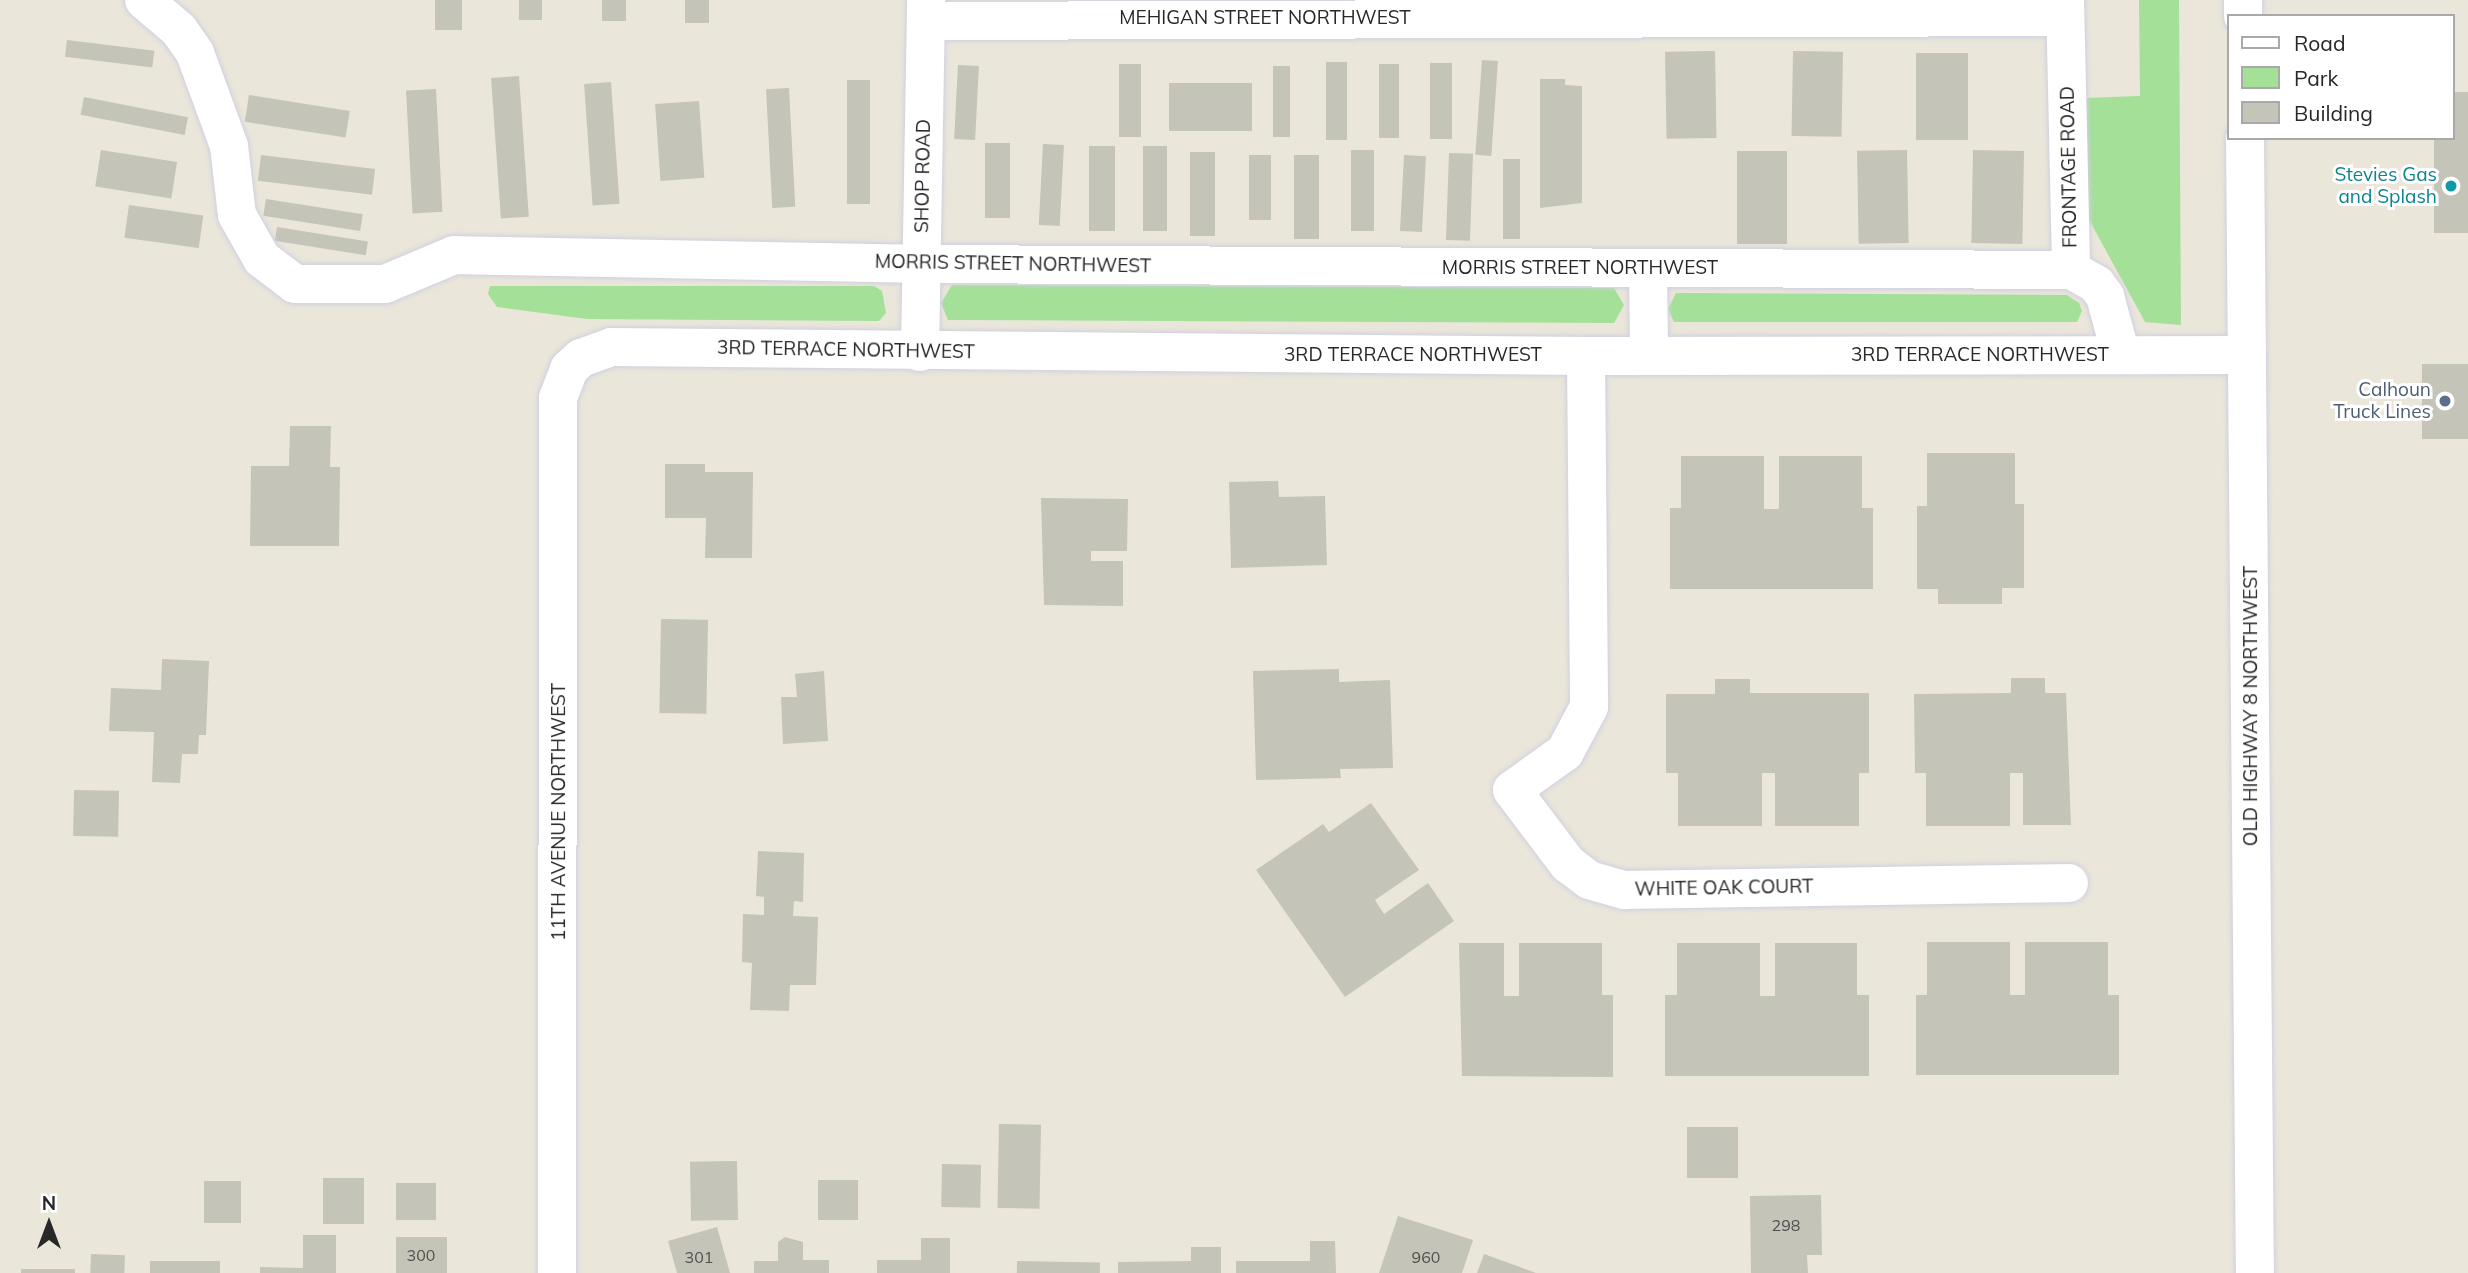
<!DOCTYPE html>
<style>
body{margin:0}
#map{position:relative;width:2468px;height:1273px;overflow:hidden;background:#eae6da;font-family:Mulish,sans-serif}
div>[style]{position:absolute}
.green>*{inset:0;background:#a4e098}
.building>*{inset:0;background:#c5c4b9;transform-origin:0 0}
.roads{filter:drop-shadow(0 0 2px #d0d0e1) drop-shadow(0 0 2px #d0d0e1)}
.minor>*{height:38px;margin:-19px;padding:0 19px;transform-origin:19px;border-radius:19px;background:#fff}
.tertiary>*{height:38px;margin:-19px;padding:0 19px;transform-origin:19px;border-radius:19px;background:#fff}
.dots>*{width:19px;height:19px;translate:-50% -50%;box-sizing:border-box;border:4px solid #fff;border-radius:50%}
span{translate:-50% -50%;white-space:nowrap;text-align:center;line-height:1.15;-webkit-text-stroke:6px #fff;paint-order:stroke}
.number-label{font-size:16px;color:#4f4f4c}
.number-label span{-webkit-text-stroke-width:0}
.street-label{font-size:19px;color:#282828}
.culture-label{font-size:19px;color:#0d838f}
.right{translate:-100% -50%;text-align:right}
.service-label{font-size:19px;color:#4e5e75}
.legend{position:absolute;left:2227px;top:14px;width:228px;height:126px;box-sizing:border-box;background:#fff;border:2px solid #a9a9a9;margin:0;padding:9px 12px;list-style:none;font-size:21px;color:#282828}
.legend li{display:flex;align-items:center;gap:14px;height:35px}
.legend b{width:35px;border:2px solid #a9a9a9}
.north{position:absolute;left:14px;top:1189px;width:70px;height:70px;-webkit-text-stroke:5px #fff;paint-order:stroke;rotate:0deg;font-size:19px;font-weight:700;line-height:28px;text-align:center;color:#282828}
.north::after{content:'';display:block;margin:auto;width:24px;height:32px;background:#282828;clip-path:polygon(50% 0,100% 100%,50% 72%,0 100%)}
</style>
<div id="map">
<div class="green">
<div style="clip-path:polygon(2139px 0,2179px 0,2181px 325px,2145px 322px,2087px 216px,2085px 98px,2140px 96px)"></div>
<div style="clip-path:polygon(952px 285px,1614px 288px,1624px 305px,1614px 323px,948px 320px,941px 303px)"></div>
<div style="clip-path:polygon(490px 286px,874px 286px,882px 291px,886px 313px,879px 321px,587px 319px,497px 307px,488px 294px)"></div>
<div style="clip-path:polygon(1676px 293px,2067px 295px,2079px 303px,2082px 311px,2077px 322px,1674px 322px,1668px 309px)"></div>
</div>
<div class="building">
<div style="left:435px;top:0;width:27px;height:30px"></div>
<div style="left:519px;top:0;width:23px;height:20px"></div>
<div style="left:602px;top:0;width:24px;height:21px"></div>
<div style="left:685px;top:0;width:24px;height:23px"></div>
<div style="left:67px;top:40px;width:88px;height:17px;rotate:7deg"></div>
<div style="left:1715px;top:51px;width:87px;height:50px;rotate:89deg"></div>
<div style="left:1793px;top:51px;width:50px;height:85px;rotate:1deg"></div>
<div style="left:1916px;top:53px;width:52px;height:87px"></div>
<div style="left:1482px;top:60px;width:16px;height:95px;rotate:4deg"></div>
<div style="left:1326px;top:62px;width:21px;height:78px"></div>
<div style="left:1430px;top:63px;width:22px;height:76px"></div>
<div style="left:1141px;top:64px;width:73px;height:22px;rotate:90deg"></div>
<div style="left:1379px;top:64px;width:20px;height:74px"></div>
<div style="left:958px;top:65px;width:21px;height:74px;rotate:3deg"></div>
<div style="left:1273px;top:66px;width:17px;height:71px"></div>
<div style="left:519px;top:76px;width:141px;height:28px;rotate:86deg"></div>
<div style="clip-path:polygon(1540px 79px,1565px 79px,1565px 85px,1582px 86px,1582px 203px,1540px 208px)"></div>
<div style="left:847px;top:80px;width:23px;height:124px"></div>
<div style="left:611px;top:82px;width:122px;height:27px;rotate:86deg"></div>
<div style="left:1169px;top:83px;width:83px;height:48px"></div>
<div style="left:789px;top:88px;width:119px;height:23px;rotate:87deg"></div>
<div style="left:436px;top:89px;width:123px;height:30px;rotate:87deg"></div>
<div style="clip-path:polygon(2452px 92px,2468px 92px,2468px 233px,2434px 233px,2434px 138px,2452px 138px)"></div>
<div style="left:249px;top:95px;width:102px;height:27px;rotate:9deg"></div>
<div style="left:84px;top:97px;width:106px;height:18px;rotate:11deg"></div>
<div style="left:699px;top:101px;width:77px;height:44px;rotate:86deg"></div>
<div style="left:985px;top:143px;width:25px;height:75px"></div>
<div style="left:1043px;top:144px;width:21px;height:81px;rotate:3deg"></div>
<div style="left:1089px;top:146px;width:26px;height:85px"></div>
<div style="left:1143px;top:146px;width:24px;height:85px"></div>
<div style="left:101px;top:150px;width:77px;height:37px;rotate:9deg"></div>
<div style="left:1351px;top:150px;width:23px;height:81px"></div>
<div style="left:1907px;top:150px;width:93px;height:50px;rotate:89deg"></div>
<div style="left:1973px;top:150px;width:51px;height:93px;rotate:1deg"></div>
<div style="left:1737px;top:151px;width:50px;height:93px"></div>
<div style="left:1190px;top:152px;width:25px;height:84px"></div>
<div style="left:1449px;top:153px;width:24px;height:87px;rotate:2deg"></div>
<div style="left:261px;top:155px;width:115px;height:26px;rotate:7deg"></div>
<div style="left:1249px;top:155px;width:22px;height:65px"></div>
<div style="left:1294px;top:155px;width:25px;height:84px"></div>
<div style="left:1404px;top:155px;width:22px;height:76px;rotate:3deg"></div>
<div style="left:1503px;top:159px;width:17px;height:80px"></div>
<div style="left:266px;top:199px;width:98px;height:17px;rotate:9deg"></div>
<div style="left:129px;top:205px;width:75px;height:33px;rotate:8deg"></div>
<div style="left:277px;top:227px;width:92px;height:14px;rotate:9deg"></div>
<div style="left:2422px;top:364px;width:46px;height:75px"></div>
<div style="clip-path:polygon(290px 426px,331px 426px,330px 467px,340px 467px,339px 546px,250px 546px,251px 466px,289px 466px)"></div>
<div style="clip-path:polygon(1927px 453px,2015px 453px,2015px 504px,2024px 504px,2024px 588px,2002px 588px,2002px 604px,1938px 604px,1938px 589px,1917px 589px,1917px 506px,1927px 506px)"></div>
<div style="clip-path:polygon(1681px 456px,1764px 456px,1764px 509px,1779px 509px,1779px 456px,1862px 456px,1862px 508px,1873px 508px,1873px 589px,1670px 589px,1670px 508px,1681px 508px)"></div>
<div style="clip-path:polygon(665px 464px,705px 464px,705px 472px,753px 472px,752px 558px,705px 558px,706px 518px,665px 518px)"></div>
<div style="clip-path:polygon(1278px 481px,1279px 497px,1325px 496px,1327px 565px,1231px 568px,1229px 482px)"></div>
<div style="clip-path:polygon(1041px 498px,1128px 499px,1127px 551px,1091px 551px,1091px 561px,1123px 561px,1123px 606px,1044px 605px)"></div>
<div style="left:661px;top:619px;width:47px;height:94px;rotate:1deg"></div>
<div style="clip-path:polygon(162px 659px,209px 661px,206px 735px,199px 735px,198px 754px,182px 754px,180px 783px,152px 782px,154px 732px,109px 731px,111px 688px,161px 690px)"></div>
<div style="clip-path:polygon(1339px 669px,1339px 682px,1390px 680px,1393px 768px,1340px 769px,1341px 778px,1256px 780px,1253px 671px)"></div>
<div style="clip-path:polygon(824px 671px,828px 741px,783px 744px,781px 697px,797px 697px,795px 674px)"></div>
<div style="clip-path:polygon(2011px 678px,2045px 678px,2045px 693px,2066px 693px,2071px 825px,2023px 825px,2023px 773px,2010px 773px,2010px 826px,1926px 826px,1926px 773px,1915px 773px,1914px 694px,2011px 693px)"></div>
<div style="clip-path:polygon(1715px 679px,1750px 679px,1750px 693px,1869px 693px,1869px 773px,1859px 773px,1859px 826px,1775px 826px,1775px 773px,1762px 773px,1762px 826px,1678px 826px,1678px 773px,1666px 773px,1666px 694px,1715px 694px)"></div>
<div style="left:74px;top:790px;width:45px;height:46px;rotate:1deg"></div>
<div style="clip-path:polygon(1371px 803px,1419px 870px,1375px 900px,1384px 914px,1428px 883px,1454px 921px,1345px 997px,1256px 870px,1323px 824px,1329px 832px)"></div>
<div style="clip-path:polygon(758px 851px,804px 853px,803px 902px,794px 901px,793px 916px,818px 917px,816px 985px,790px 985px,789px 1011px,750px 1010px,752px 963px,742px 962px,743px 914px,764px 915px,764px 897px,756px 896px)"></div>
<div style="clip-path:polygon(1927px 942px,2010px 942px,2010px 995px,2025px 995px,2025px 942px,2108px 942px,2108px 995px,2119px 995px,2119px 1075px,1916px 1075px,1916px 995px,1927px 995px)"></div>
<div style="clip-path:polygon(1459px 943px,1504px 943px,1504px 996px,1519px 996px,1519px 943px,1602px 943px,1602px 995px,1613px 995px,1613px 1077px,1462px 1076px)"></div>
<div style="clip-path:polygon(1677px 943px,1760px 943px,1760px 996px,1775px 996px,1775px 943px,1857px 943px,1857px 995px,1869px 995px,1869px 1076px,1665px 1076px,1665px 995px,1677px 995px)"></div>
<div style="left:999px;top:1124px;width:42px;height:84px;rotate:1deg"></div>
<div style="left:1687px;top:1127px;width:51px;height:51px"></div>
<div style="left:737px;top:1161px;width:59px;height:47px;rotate:89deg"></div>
<div style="left:942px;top:1164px;width:39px;height:43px;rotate:1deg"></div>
<div style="left:323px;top:1178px;width:41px;height:46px"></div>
<div style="left:818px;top:1180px;width:40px;height:40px"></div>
<div style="left:204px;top:1181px;width:37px;height:42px"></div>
<div style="left:396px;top:1183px;width:40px;height:37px"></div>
<div style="clip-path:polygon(1821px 1195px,1822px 1255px,1807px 1255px,1808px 1273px,1751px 1273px,1750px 1196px)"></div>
<div style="clip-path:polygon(1398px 1216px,1473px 1240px,1462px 1273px,1379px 1273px)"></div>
<div style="clip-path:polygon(717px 1227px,730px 1273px,677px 1273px,668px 1241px)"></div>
<div style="clip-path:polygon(303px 1235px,336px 1235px,336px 1273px,260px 1273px,260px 1267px,303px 1268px)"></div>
<div style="left:396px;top:1237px;width:51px;height:36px"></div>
<div style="clip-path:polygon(785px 1237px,803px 1242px,803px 1260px,829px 1260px,829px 1273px,754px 1273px,754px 1261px,778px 1261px,778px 1242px)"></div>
<div style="clip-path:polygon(921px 1238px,950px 1238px,950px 1273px,877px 1273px,877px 1260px,921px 1260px)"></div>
<div style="clip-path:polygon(1310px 1241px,1335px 1241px,1336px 1273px,1236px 1273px,1236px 1261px,1310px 1261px)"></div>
<div style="clip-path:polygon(1191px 1247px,1221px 1247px,1221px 1273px,1118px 1273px,1118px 1262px,1191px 1261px)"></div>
<div style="left:91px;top:1254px;width:34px;height:19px;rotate:2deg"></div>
<div style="clip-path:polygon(1484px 1254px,1536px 1273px,1477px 1273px)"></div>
<div style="left:150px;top:1261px;width:70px;height:12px"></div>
<div style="left:1017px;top:1261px;width:83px;height:12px;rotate:1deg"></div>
<div style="left:21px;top:1269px;width:54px;height:4px"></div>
</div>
<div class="roads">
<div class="minor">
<div style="left:144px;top:0;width:46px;rotate:40.6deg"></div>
<div style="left:179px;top:30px;width:28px;rotate:55deg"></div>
<div style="left:195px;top:53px;width:99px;rotate:69.9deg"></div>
<div style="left:229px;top:146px;width:69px;rotate:83.4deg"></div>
<div style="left:237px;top:215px;width:51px;rotate:60.4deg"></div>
<div style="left:262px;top:259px;width:41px;rotate:37.1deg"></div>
<div style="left:295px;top:284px;width:90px"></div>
<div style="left:385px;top:284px;width:75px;rotate:-22.8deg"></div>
<div style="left:454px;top:255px;width:467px;rotate:1.1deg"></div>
<div style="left:921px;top:264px;width:1150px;rotate:0.3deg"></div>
<div style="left:2071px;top:270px;width:29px;rotate:29deg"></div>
<div style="left:2096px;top:284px;width:15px;rotate:53deg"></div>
<div style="left:2105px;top:296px;width:61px;rotate:74.8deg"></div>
<div style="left:2065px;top:0;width:270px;rotate:88.7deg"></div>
<div style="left:926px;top:21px;width:1139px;rotate:-0.2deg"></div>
<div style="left:1648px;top:269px;width:86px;rotate:89.3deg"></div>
<div style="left:920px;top:352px;width:352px;rotate:-89deg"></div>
<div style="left:1586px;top:356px;width:351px;rotate:89.5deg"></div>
<div style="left:1589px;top:707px;width:51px;rotate:118.1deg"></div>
<div style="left:1565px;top:752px;width:65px;rotate:144.4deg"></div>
<div style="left:1512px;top:790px;width:93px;rotate:52.9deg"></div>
<div style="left:1568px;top:864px;width:26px;rotate:37deg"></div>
<div style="left:1589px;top:880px;width:37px;rotate:16deg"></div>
<div style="left:1625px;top:890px;width:444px;rotate:-0.9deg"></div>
<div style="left:557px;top:1273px;width:875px;rotate:-89.93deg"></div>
<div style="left:558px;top:398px;width:31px;rotate:-69deg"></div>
<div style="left:569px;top:369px;width:16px;rotate:-43deg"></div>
<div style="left:581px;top:358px;width:32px;rotate:-20deg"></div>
<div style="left:611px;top:347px;width:975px;rotate:0.53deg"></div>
<div style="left:1586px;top:356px;width:661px;rotate:-0.09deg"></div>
</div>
<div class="tertiary">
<div style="left:2243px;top:0;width:16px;rotate:90deg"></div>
<div style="left:2245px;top:138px;width:1135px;rotate:89.5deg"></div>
</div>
</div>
<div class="dots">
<div style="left:2451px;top:186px;background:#0f9aa8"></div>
<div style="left:2445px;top:401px;background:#5c6f8a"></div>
</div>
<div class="number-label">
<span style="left:1786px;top:1225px">298</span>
<span style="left:421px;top:1255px">300</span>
<span style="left:699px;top:1257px">301</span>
<span style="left:1426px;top:1257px">960</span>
</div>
<div class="street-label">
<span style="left:1265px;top:18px">MEHIGAN STREET NORTHWEST</span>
<span style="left:2069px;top:167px;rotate:-91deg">FRONTAGE ROAD</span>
<span style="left:923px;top:176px;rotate:-89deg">SHOP ROAD</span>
<span style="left:1013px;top:264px;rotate:1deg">MORRIS STREET NORTHWEST</span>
<span style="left:1580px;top:268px">MORRIS STREET NORTHWEST</span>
<span style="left:846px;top:350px;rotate:1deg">3RD TERRACE NORTHWEST</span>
<span style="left:1413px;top:355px">3RD TERRACE NORTHWEST</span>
<span style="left:1980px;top:355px">3RD TERRACE NORTHWEST</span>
<span style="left:2251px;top:706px;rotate:-90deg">OLD HIGHWAY 8 NORTHWEST</span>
<span style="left:559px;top:812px;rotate:-90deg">11TH AVENUE NORTHWEST</span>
<span style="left:1724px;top:888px;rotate:-1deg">WHITE OAK COURT</span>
</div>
<div class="culture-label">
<span class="right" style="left:2437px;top:186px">Stevies Gas<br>and Splash</span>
</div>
<div class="service-label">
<span class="right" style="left:2431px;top:401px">Calhoun<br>Truck Lines</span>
</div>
<ul class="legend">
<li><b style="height:9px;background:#fff"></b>Road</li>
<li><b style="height:19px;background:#a4e098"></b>Park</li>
<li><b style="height:19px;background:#c5c4b9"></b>Building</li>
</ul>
<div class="north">N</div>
</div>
